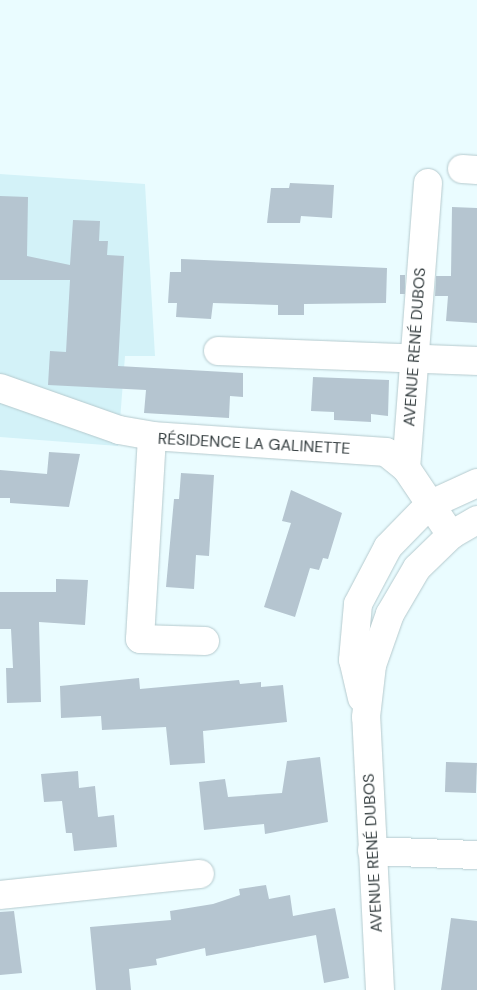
<!DOCTYPE html>
<meta charset="utf-8">
<style>
body{margin:0}
#map{position:relative;width:477px;height:990px;overflow:hidden;background:#eafcff;font-family:"DM Sans",sans-serif}
div>[style]{position:absolute}
.built>*{inset:0;background:#d3f2f8}
.building>*{inset:0;background:#b5c5d0;transform-origin:0 0}
.roads{filter:drop-shadow(0 0 1px #b5cace) drop-shadow(0 0 1px #b5cace)}
.minor>*{height:28px;margin:-14px;padding:0 14px;transform-origin:14px;border-radius:14px;background:#fff}
span{translate:-50% -50%;white-space:nowrap;text-align:center;line-height:1.15;-webkit-text-stroke:4px #fff;paint-order:stroke}
.street-label{font-size:16px;color:#353e40}
</style>
<div id="map">
<div class="built">
<div style="clip-path:polygon(0 174px,145px 184px,155px 356px,125px 356px,118px 446px,0 437px)"></div>
</div>
<div class="building">
<div style="clip-path:polygon(290px 183px,334px 185px,332px 218px,301px 216px,300px 223px,267px 223px,271px 188px,289px 188px)"></div>
<div style="clip-path:polygon(0 196px,28px 197px,27px 256px,70px 265px,73px 220px,100px 221px,99px 241px,108px 241px,107px 255px,124px 256px,118px 366px,243px 373px,243px 397px,230px 396px,229px 418px,144px 413px,146px 390px,48px 385px,50px 351px,66px 352px,70px 280px,0 280px)"></div>
<div style="clip-path:polygon(452px 207px,477px 208px,477px 323px,446px 321px,448px 296px,435px 296px,436px 276px,451px 276px)"></div>
<div style="clip-path:polygon(181px 259px,387px 268px,386px 303px,304px 304px,304px 315px,278px 315px,278px 305px,213px 303px,211px 319px,176px 317px,177px 303px,168px 303px,170px 272px,181px 272px)"></div>
<div style="left:400px;top:275px;width:5px;height:19px"></div>
<div style="clip-path:polygon(313px 377px,389px 380px,388px 416px,371px 414px,371px 422px,334px 420px,334px 412px,311px 411px)"></div>
<div style="clip-path:polygon(49px 452px,80px 454px,69px 507px,10px 503px,10px 498px,0 498px,0 470px,47px 474px)"></div>
<div style="clip-path:polygon(181px 473px,214px 475px,209px 556px,196px 555px,194px 589px,166px 587px,174px 499px,179px 499px)"></div>
<div style="clip-path:polygon(291px 490px,342px 513px,328px 559px,323px 558px,319px 570px,310px 568px,295px 617px,264px 607px,291px 523px,282px 521px)"></div>
<div style="clip-path:polygon(56px 579px,88px 580px,85px 625px,39px 622px,41px 702px,7px 703px,6px 668px,13px 668px,11px 629px,0 629px,0 592px,56px 592px)"></div>
<div style="clip-path:polygon(139px 678px,140px 689px,239px 680px,240px 684px,261px 682px,261px 687px,283px 685px,287px 722px,203px 731px,205px 763px,170px 765px,166px 727px,102px 730px,101px 716px,61px 718px,60px 686px)"></div>
<div style="clip-path:polygon(320px 757px,328px 822px,265px 834px,264px 824px,204px 830px,199px 782px,225px 779px,228px 797px,282px 793px,287px 761px)"></div>
<div style="left:446px;top:762px;width:31px;height:30px;rotate:2deg"></div>
<div style="clip-path:polygon(78px 771px,79px 788px,95px 786px,98px 817px,114px 815px,117px 847px,74px 851px,72px 833px,66px 833px,62px 801px,44px 802px,41px 774px)"></div>
<div style="clip-path:polygon(266px 885px,269px 899px,290px 895px,293px 916px,335px 908px,349px 978px,324px 983px,316px 935px,206px 956px,205px 948px,156px 959px,157px 965px,129px 969px,131px 990px,96px 990px,90px 927px,171px 920px,170px 911px,213px 904px,240px 895px,239px 889px)"></div>
<div style="clip-path:polygon(14px 911px,22px 973px,0 975px,0 912px)"></div>
<div style="clip-path:polygon(451px 918px,477px 921px,477px 990px,441px 990px)"></div>
</div>
<div class="roads">
<div class="minor">
<div style="left:462px;top:169px;width:15px;rotate:4deg"></div>
<div style="left:428px;top:183px;width:286px;rotate:94.4deg"></div>
<div style="left:406px;top:468px;width:81px;rotate:56.1deg"></div>
<div style="left:218px;top:351px;width:259px;rotate:2.2deg"></div>
<div style="left:0;top:388px;width:126px;rotate:19.4deg"></div>
<div style="left:119px;top:430px;width:34px;rotate:10deg"></div>
<div style="left:205px;top:641px;width:65px;rotate:-178.2deg"></div>
<div style="left:140px;top:639px;width:203px;rotate:-86.6deg"></div>
<div style="left:152px;top:436px;width:235px;rotate:3.9deg"></div>
<div style="left:386px;top:452px;width:26px;rotate:39deg"></div>
<div style="left:362px;top:698px;width:39px;rotate:-103deg"></div>
<div style="left:353px;top:660px;width:56px;rotate:-84.9deg"></div>
<div style="left:358px;top:604px;width:64px;rotate:-62.2deg"></div>
<div style="left:388px;top:547px;width:59px;rotate:-45.7deg"></div>
<div style="left:429px;top:505px;width:53px;rotate:-24.6deg"></div>
<div style="left:372px;top:851px;width:105px;rotate:2.2deg"></div>
<div style="left:0;top:895px;width:201px;rotate:-6deg"></div>
<div style="left:380px;top:990px;width:273px;rotate:-92.9deg"></div>
<div style="left:366px;top:717px;width:52px;rotate:-83.4deg"></div>
<div style="left:372px;top:665px;width:54px;rotate:-70.6deg"></div>
<div style="left:390px;top:614px;width:53px;rotate:-59.6deg"></div>
<div style="left:417px;top:568px;width:47px;rotate:-44.1deg"></div>
<div style="left:451px;top:535px;width:30px;rotate:-30deg"></div>
</div>
</div>
<div class="street-label">
<span style="left:415px;top:347px;rotate:-86deg">AVENUE RENÉ DUBOS</span>
<span style="left:254px;top:444px;rotate:3deg">RÉSIDENCE LA GALINETTE</span>
<span style="left:373px;top:853px;rotate:-93deg">AVENUE RENÉ DUBOS</span>
</div>
</div>
